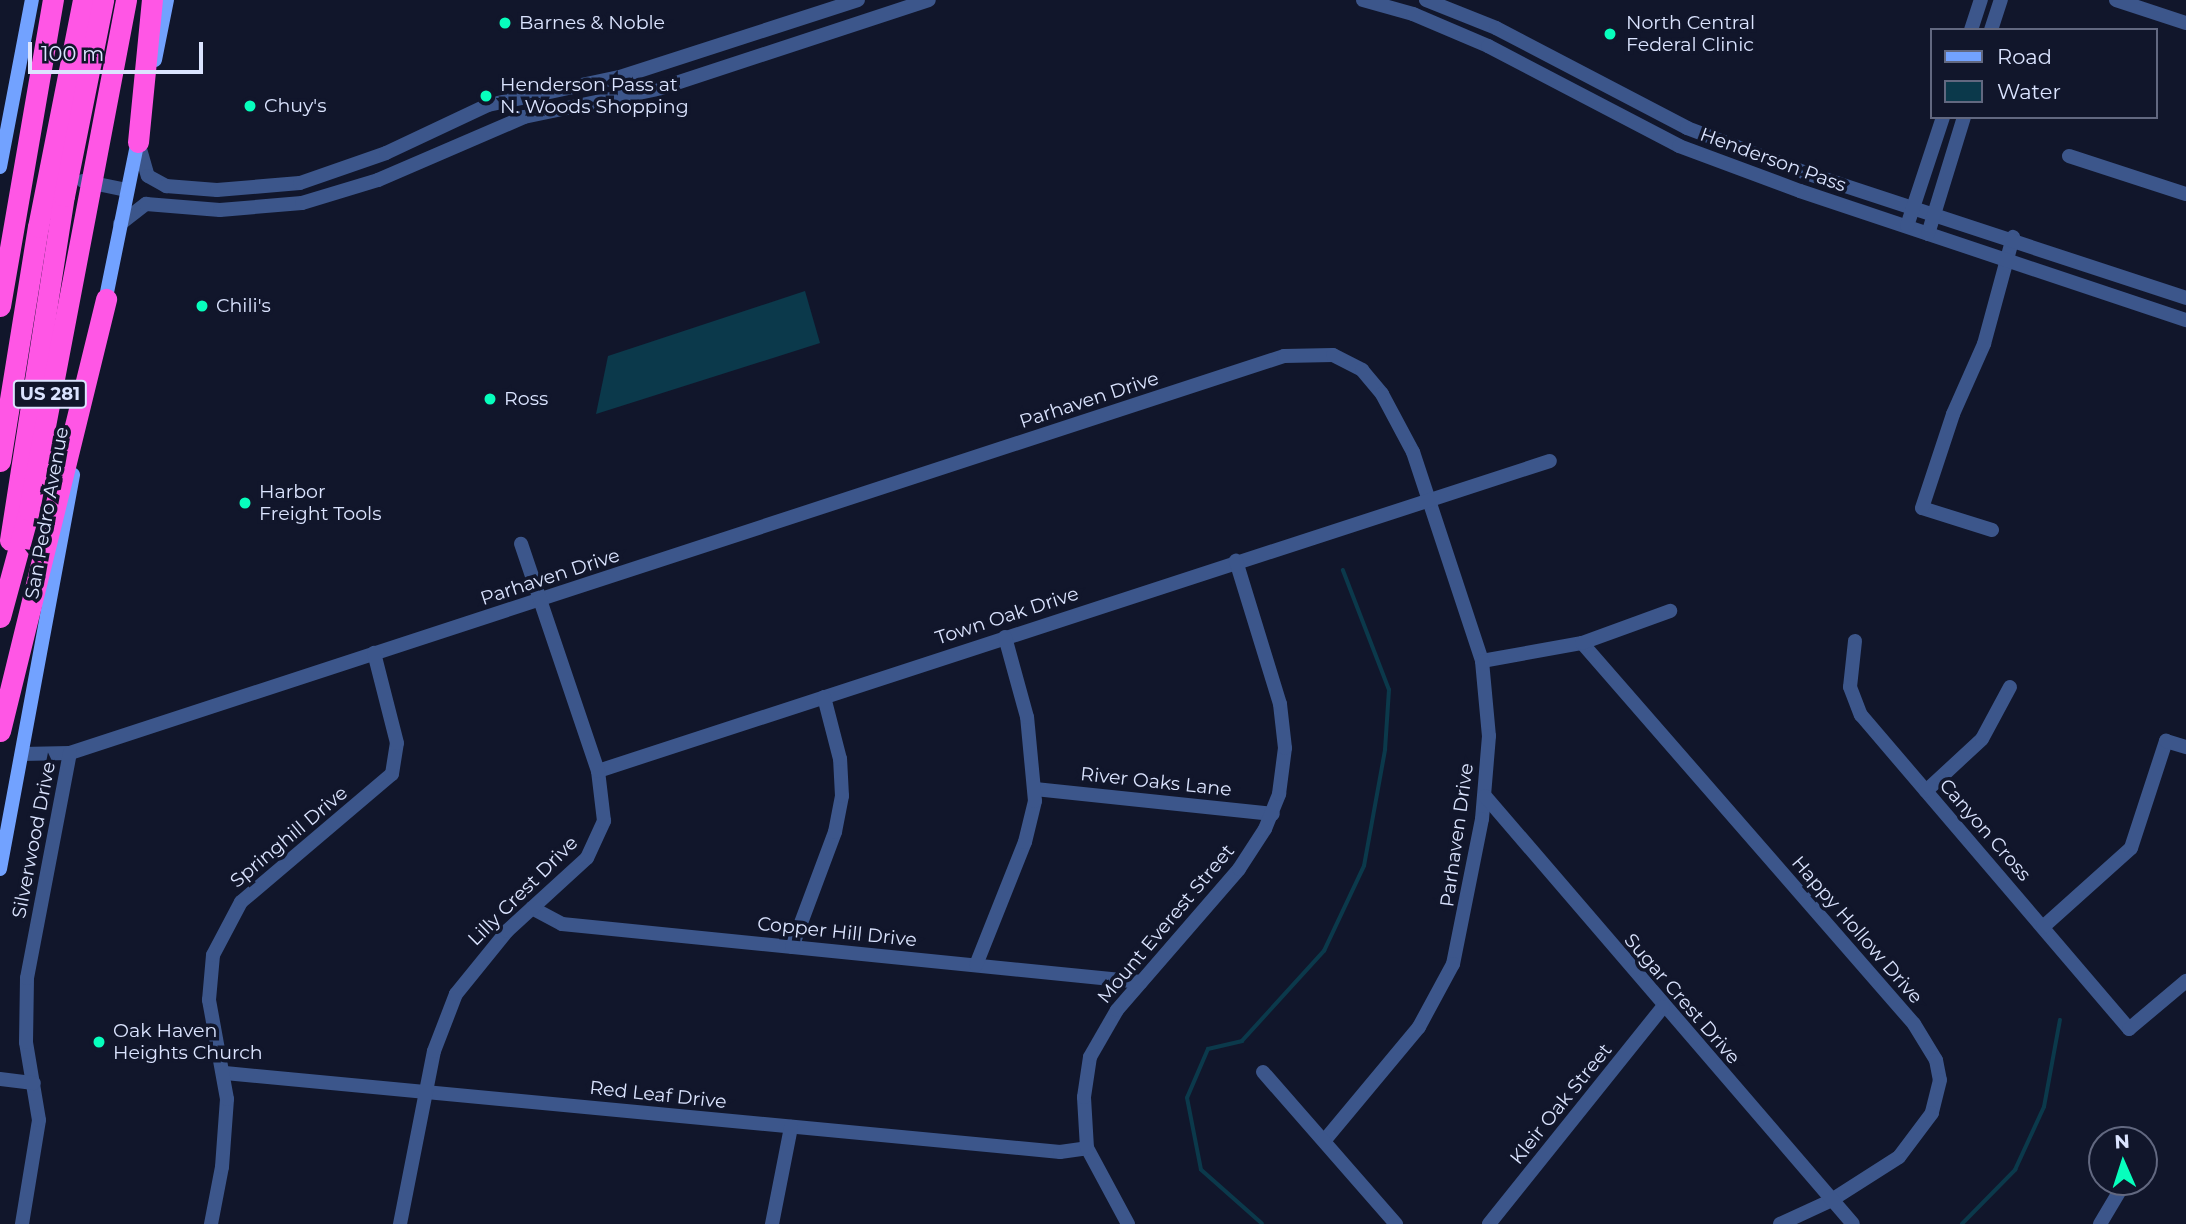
<!DOCTYPE html>
<style>
body{margin:0}
#map{position:relative;width:2186px;height:1224px;overflow:hidden;background:#11162b;font-family:Montserrat,sans-serif}
div>[style]{position:absolute}
.water>*{inset:0;background:#0b394b}
.stream>*{height:3.5px;margin:-1.75px;padding:0 1.75px;transform-origin:1.75px;border-radius:1.75px;background:#0b394b}
.minor>*{height:14px;margin:-7px;padding:0 7px;transform-origin:7px;border-radius:7px;background:#3c568b}
.tertiary>*{height:14px;margin:-7px;padding:0 7px;transform-origin:7px;border-radius:7px;background:#3c568b}
.secondary>*{height:14px;margin:-7px;padding:0 7px;transform-origin:7px;border-radius:7px;background:#72a2ff}
.motorway>*{height:21px;margin:-10.5px;padding:0 10.5px;transform-origin:10.5px;border-radius:10.5px;background:#ff56e5}
.dots>*{width:19px;height:19px;translate:-50% -50%;box-sizing:border-box;border:4px solid #11162b;border-radius:50%}
span{translate:-50% -50%;white-space:nowrap;text-align:center;line-height:1.15;-webkit-text-stroke:7px #11162b;paint-order:stroke}
.shield-label span{padding:2px 5px;background:#11162b;border:2px solid;border-radius:5px;-webkit-text-stroke-width:0}
.shield-label{font-size:18px;color:#dbe4ff;font-weight:700}
.poi-label{font-size:19px;color:#dbe4ff}
.left{translate:0 -50%;text-align:left}
.street-label{font-size:19px;color:#dbe4ff}
.legend{position:absolute;left:1930px;top:28px;width:228px;height:91px;box-sizing:border-box;background:#11162b;border:2px solid #626880;margin:0;padding:9px 12px;list-style:none;font-size:21px;color:#dbe4ff}
.legend li{display:flex;align-items:center;gap:14px;height:35px}
.legend b{width:35px;border:2px solid #626880}
.north{position:absolute;left:2088px;top:1126px;width:70px;height:70px;box-sizing:border-box;background:#11162b;border:2px solid #626880;border-radius:50%;rotate:357deg;font-size:19px;font-weight:700;line-height:28px;text-align:center;color:#dbe4ff}
.north::after{content:'';display:block;margin:auto;width:24px;height:32px;background:#07ffbd;clip-path:polygon(50% 0,100% 100%,50% 72%,0 100%)}
.scale{position:absolute;left:28px;top:42px;width:175px;height:32px;box-sizing:border-box;border:4px solid #dbe4ff;border-top:0;padding-left:9px;font-size:21px;line-height:24px;white-space:nowrap;color:#dbe4ff;-webkit-text-stroke:5px #11162b;paint-order:stroke}
</style>
<div id="map">
<div class="water">
<div style="clip-path:polygon(805px 291px,820px 343px,596px 414px,608px 356px)"></div>
</div>
<div class="stream">
<div style="left:1262px;top:1224px;width:81px;rotate:-138.5deg"></div>
<div style="left:1201px;top:1170px;width:73px;rotate:-101deg"></div>
<div style="left:1187px;top:1098px;width:53px;rotate:-66.8deg"></div>
<div style="left:1208px;top:1049px;width:35px;rotate:-13deg"></div>
<div style="left:1242px;top:1041px;width:122px;rotate:-47.7deg"></div>
<div style="left:1324px;top:951px;width:94px;rotate:-64.8deg"></div>
<div style="left:1364px;top:866px;width:118px;rotate:-79.7deg"></div>
<div style="left:1385px;top:750px;width:60px;rotate:-86.2deg"></div>
<div style="left:1389px;top:690px;width:128px;rotate:-111.1deg"></div>
<div style="left:1962px;top:1224px;width:76px;rotate:-45.5deg"></div>
<div style="left:2015px;top:1170px;width:69px;rotate:-65.3deg"></div>
<div style="left:2044px;top:1107px;width:88px;rotate:-79.6deg"></div>
</div>
<div class="minor">
<div style="left:2116px;top:0;width:74px;rotate:18.2deg"></div>
<div style="left:2069px;top:156px;width:123px;rotate:18deg"></div>
<div style="left:83px;top:181px;width:45px;rotate:11.6deg"></div>
<div style="left:1992px;top:530px;width:73px;rotate:-162.6deg"></div>
<div style="left:1922px;top:508px;width:99px;rotate:-71.7deg"></div>
<div style="left:1953px;top:414px;width:77px;rotate:-66.1deg"></div>
<div style="left:1984px;top:344px;width:111px;rotate:-74.8deg"></div>
<div style="left:1855px;top:641px;width:46px;rotate:96.2deg"></div>
<div style="left:1850px;top:687px;width:30px;rotate:69deg"></div>
<div style="left:1861px;top:715px;width:413px;rotate:49.5deg"></div>
<div style="left:2129px;top:1029px;width:75px;rotate:-40.1deg"></div>
<div style="left:1582px;top:643px;width:505px;rotate:48.93deg"></div>
<div style="left:1914px;top:1024px;width:42px;rotate:58.6deg"></div>
<div style="left:1936px;top:1060px;width:20px;rotate:79deg"></div>
<div style="left:1940px;top:1080px;width:34px;rotate:104deg"></div>
<div style="left:1932px;top:1113px;width:55px;rotate:126.9deg"></div>
<div style="left:1899px;top:1157px;width:82px;rotate:147.5deg"></div>
<div style="left:1830px;top:1201px;width:55px;rotate:155.3deg"></div>
<div style="left:1482px;top:661px;width:102px;rotate:-10.2deg"></div>
<div style="left:1582px;top:643px;width:94px;rotate:-20deg"></div>
<div style="left:22px;top:754px;width:48px;rotate:-1.2deg"></div>
<div style="left:70px;top:753px;width:1277px;rotate:-18.11deg"></div>
<div style="left:1284px;top:356px;width:49px;rotate:-1.2deg"></div>
<div style="left:1333px;top:355px;width:33px;rotate:27deg"></div>
<div style="left:1362px;top:370px;width:31px;rotate:50deg"></div>
<div style="left:1382px;top:394px;width:66px;rotate:61.9deg"></div>
<div style="left:1413px;top:452px;width:220px;rotate:71.7deg"></div>
<div style="left:1482px;top:661px;width:75px;rotate:84.7deg"></div>
<div style="left:1489px;top:736px;width:83px;rotate:94.8deg"></div>
<div style="left:1482px;top:819px;width:148px;rotate:101.3deg"></div>
<div style="left:1453px;top:964px;width:72px;rotate:118.4deg"></div>
<div style="left:1419px;top:1027px;width:148px;rotate:129.8deg"></div>
<div style="left:598px;top:771px;width:1001px;rotate:-18.04deg"></div>
<div style="left:1035px;top:789px;width:239px;rotate:6deg"></div>
<div style="left:1926px;top:791px;width:76px;rotate:-42.9deg"></div>
<div style="left:1982px;top:739px;width:59px;rotate:-61.7deg"></div>
<div style="left:1485px;top:796px;width:564px;rotate:49.31deg"></div>
<div style="left:532px;top:908px;width:34px;rotate:28deg"></div>
<div style="left:562px;top:924px;width:582px;rotate:5.72deg"></div>
<div style="left:2043px;top:927px;width:118px;rotate:-41.9deg"></div>
<div style="left:2131px;top:848px;width:113px;rotate:-71.9deg"></div>
<div style="left:2166px;top:741px;width:21px;rotate:17deg"></div>
<div style="left:792px;top:947px;width:123px;rotate:-69.5deg"></div>
<div style="left:835px;top:832px;width:37px;rotate:-79deg"></div>
<div style="left:842px;top:796px;width:37px;rotate:-93deg"></div>
<div style="left:840px;top:759px;width:64px;rotate:-104.5deg"></div>
<div style="left:976px;top:965px;width:132px;rotate:-68.3deg"></div>
<div style="left:1025px;top:842px;width:42px;rotate:-76.3deg"></div>
<div style="left:1035px;top:801px;width:84px;rotate:-95.4deg"></div>
<div style="left:1027px;top:717px;width:83px;rotate:-105.4deg"></div>
<div style="left:1263px;top:1072px;width:202px;rotate:48.8deg"></div>
<div style="left:225px;top:1073px;width:839px;rotate:5.4deg"></div>
<div style="left:1060px;top:1152px;width:27px;rotate:-8deg"></div>
<div style="left:22px;top:1224px;width:105px;rotate:-80.7deg"></div>
<div style="left:39px;top:1120px;width:79px;rotate:-99.5deg"></div>
<div style="left:26px;top:1042px;width:64px;rotate:-89.1deg"></div>
<div style="left:27px;top:978px;width:229px;rotate:-79.2deg"></div>
<div style="left:211px;top:1224px;width:58px;rotate:-79.1deg"></div>
<div style="left:222px;top:1167px;width:68px;rotate:-85.8deg"></div>
<div style="left:227px;top:1099px;width:101px;rotate:-100.3deg"></div>
<div style="left:209px;top:1000px;width:45px;rotate:-84.9deg"></div>
<div style="left:213px;top:955px;width:60px;rotate:-62.2deg"></div>
<div style="left:241px;top:902px;width:198px;rotate:-40.3deg"></div>
<div style="left:392px;top:774px;width:31px;rotate:-81deg"></div>
<div style="left:397px;top:743px;width:93px;rotate:-104.3deg"></div>
<div style="left:400px;top:1224px;width:176px;rotate:-78.9deg"></div>
<div style="left:434px;top:1051px;width:61px;rotate:-68.9deg"></div>
<div style="left:456px;top:994px;width:81px;rotate:-51deg"></div>
<div style="left:507px;top:931px;width:108px;rotate:-42.4deg"></div>
<div style="left:587px;top:858px;width:41px;rotate:-65.3deg"></div>
<div style="left:604px;top:821px;width:50px;rotate:-96.8deg"></div>
<div style="left:598px;top:771px;width:240px;rotate:-108.7deg"></div>
<div style="left:772px;top:1224px;width:99px;rotate:-78.9deg"></div>
<div style="left:1128px;top:1224px;width:86px;rotate:-118.3deg"></div>
<div style="left:1087px;top:1148px;width:51px;rotate:-93.4deg"></div>
<div style="left:1084px;top:1097px;width:40px;rotate:-81.5deg"></div>
<div style="left:1090px;top:1057px;width:54px;rotate:-60.1deg"></div>
<div style="left:1117px;top:1010px;width:186px;rotate:-49.1deg"></div>
<div style="left:1239px;top:869px;width:48px;rotate:-57deg"></div>
<div style="left:1265px;top:829px;width:38px;rotate:-68deg"></div>
<div style="left:1279px;top:794px;width:46px;rotate:-82.6deg"></div>
<div style="left:1285px;top:748px;width:44px;rotate:-96.5deg"></div>
<div style="left:1280px;top:704px;width:150px;rotate:-107.1deg"></div>
<div style="left:1489px;top:1224px;width:278px;rotate:-51.3deg"></div>
<div style="left:2100px;top:1224px;width:49px;rotate:-59.2deg"></div>
</div>
<div class="tertiary">
<div style="left:1363px;top:0;width:52px;rotate:15.6deg"></div>
<div style="left:1413px;top:14px;width:82px;rotate:23.1deg"></div>
<div style="left:1488px;top:46px;width:216px;rotate:27.6deg"></div>
<div style="left:1679px;top:146px;width:129px;rotate:20.4deg"></div>
<div style="left:1800px;top:191px;width:407px;rotate:18.5deg"></div>
<div style="left:1426px;top:0;width:75px;rotate:21.8deg"></div>
<div style="left:1496px;top:28px;width:216px;rotate:27.6deg"></div>
<div style="left:1687px;top:128px;width:127px;rotate:20.7deg"></div>
<div style="left:1806px;top:173px;width:400px;rotate:18.2deg"></div>
<div style="left:1971px;top:30px;width:32px;rotate:-72deg"></div>
<div style="left:1991px;top:30px;width:32px;rotate:-72deg"></div>
<div style="left:138px;top:142px;width:35px;rotate:74deg"></div>
<div style="left:148px;top:176px;width:21px;rotate:29deg"></div>
<div style="left:166px;top:186px;width:51px;rotate:4.5deg"></div>
<div style="left:217px;top:190px;width:83px;rotate:-4.8deg"></div>
<div style="left:300px;top:183px;width:91px;rotate:-19.2deg"></div>
<div style="left:386px;top:153px;width:113px;rotate:-25.2deg"></div>
<div style="left:488px;top:105px;width:135px;rotate:-12deg"></div>
<div style="left:620px;top:77px;width:250px;rotate:-17.9deg"></div>
<div style="left:120px;top:224px;width:33px;rotate:-38deg"></div>
<div style="left:146px;top:204px;width:74px;rotate:4.6deg"></div>
<div style="left:220px;top:210px;width:82px;rotate:-4.9deg"></div>
<div style="left:302px;top:203px;width:79px;rotate:-16.8deg"></div>
<div style="left:378px;top:180px;width:159px;rotate:-23.3deg"></div>
<div style="left:524px;top:117px;width:137px;rotate:-11.8deg"></div>
<div style="left:658px;top:89px;width:285px;rotate:-18.2deg"></div>
<div style="left:1907px;top:226px;width:115px;rotate:-71.7deg"></div>
<div style="left:1928px;top:234px;width:122px;rotate:-72.9deg"></div>
<div style="left:0;top:1079px;width:34px;rotate:7deg"></div>
</div>
<div class="secondary">
<div style="left:155px;top:60px;width:61px;rotate:-78.7deg"></div>
<div style="left:0;top:167px;width:170px;rotate:-79.2deg"></div>
<div style="left:104px;top:307px;width:176px;rotate:-78.5deg"></div>
<div style="left:0;top:869px;width:401px;rotate:-79.5deg"></div>
</div>
<div class="motorway">
<div style="left:138px;top:142px;width:143px;rotate:-84.4deg"></div>
<div style="left:0;top:306px;width:311px;rotate:-80.2deg"></div>
<div style="left:0;top:461px;width:237px;rotate:-80.8deg"></div>
<div style="left:38px;top:227px;width:231px;rotate:-78.8deg"></div>
<div style="left:10px;top:540px;width:348px;rotate:-81.1deg"></div>
<div style="left:64px;top:196px;width:200px;rotate:-78.7deg"></div>
<div style="left:0;top:617px;width:111px;rotate:-74.8deg"></div>
<div style="left:29px;top:510px;width:519px;rotate:-79.23deg"></div>
<div style="left:0;top:731px;width:445px;rotate:-76.2deg"></div>
</div>
<div class="dots">
<div style="left:505px;top:23px;background:#07ffbd"></div>
<div style="left:1610px;top:34px;background:#07ffbd"></div>
<div style="left:486px;top:96px;background:#07ffbd"></div>
<div style="left:250px;top:106px;background:#07ffbd"></div>
<div style="left:202px;top:306px;background:#07ffbd"></div>
<div style="left:490px;top:399px;background:#07ffbd"></div>
<div style="left:245px;top:503px;background:#07ffbd"></div>
<div style="left:99px;top:1042px;background:#07ffbd"></div>
</div>
<div class="shield-label">
<span style="left:50px;top:394px">US 281</span>
</div>
<div class="poi-label">
<span class="left" style="left:519px;top:23px">Barnes &amp; Noble</span>
<span class="left" style="left:1626px;top:34px">North Central<br>Federal Clinic</span>
<span class="left" style="left:500px;top:96px">Henderson Pass at<br>N. Woods Shopping</span>
<span class="left" style="left:264px;top:106px">Chuy's</span>
<span class="left" style="left:216px;top:306px">Chili's</span>
<span class="left" style="left:504px;top:399px">Ross</span>
<span class="left" style="left:259px;top:503px">Harbor<br>Freight Tools</span>
<span class="left" style="left:113px;top:1042px">Oak Haven<br>Heights Church</span>
</div>
<div class="street-label">
<span style="left:1773px;top:160px;rotate:20deg">Henderson Pass</span>
<span style="left:1089px;top:400px;rotate:-18deg">Parhaven Drive</span>
<span style="left:47px;top:513px;rotate:-80deg">San Pedro Avenue</span>
<span style="left:550px;top:577px;rotate:-18deg">Parhaven Drive</span>
<span style="left:1007px;top:616px;rotate:-18deg">Town Oak Drive</span>
<span style="left:1156px;top:782px;rotate:6deg">River Oaks Lane</span>
<span style="left:1985px;top:830px;rotate:49deg">Canyon Cross</span>
<span style="left:1457px;top:835px;rotate:-82deg">Parhaven Drive</span>
<span style="left:289px;top:837px;rotate:-40deg">Springhill Drive</span>
<span style="left:34px;top:840px;rotate:-79deg">Silverwood Drive</span>
<span style="left:523px;top:891px;rotate:-45deg">Lilly Crest Drive</span>
<span style="left:1166px;top:924px;rotate:-50deg">Mount Everest Street</span>
<span style="left:1857px;top:930px;rotate:49deg">Happy Hollow Drive</span>
<span style="left:837px;top:932px;rotate:6deg">Copper Hill Drive</span>
<span style="left:1682px;top:999px;rotate:49deg">Sugar Crest Drive</span>
<span style="left:658px;top:1095px;rotate:6deg">Red Leaf Drive</span>
<span style="left:1561px;top:1104px;rotate:-51deg">Kleir Oak Street</span>
</div>
<ul class="legend">
<li><b style="height:9px;background:#72a2ff"></b>Road</li>
<li><b style="height:19px;background:#0b394b"></b>Water</li>
</ul>
<div class="north">N</div>
<div class="scale">100 m</div>
</div>
